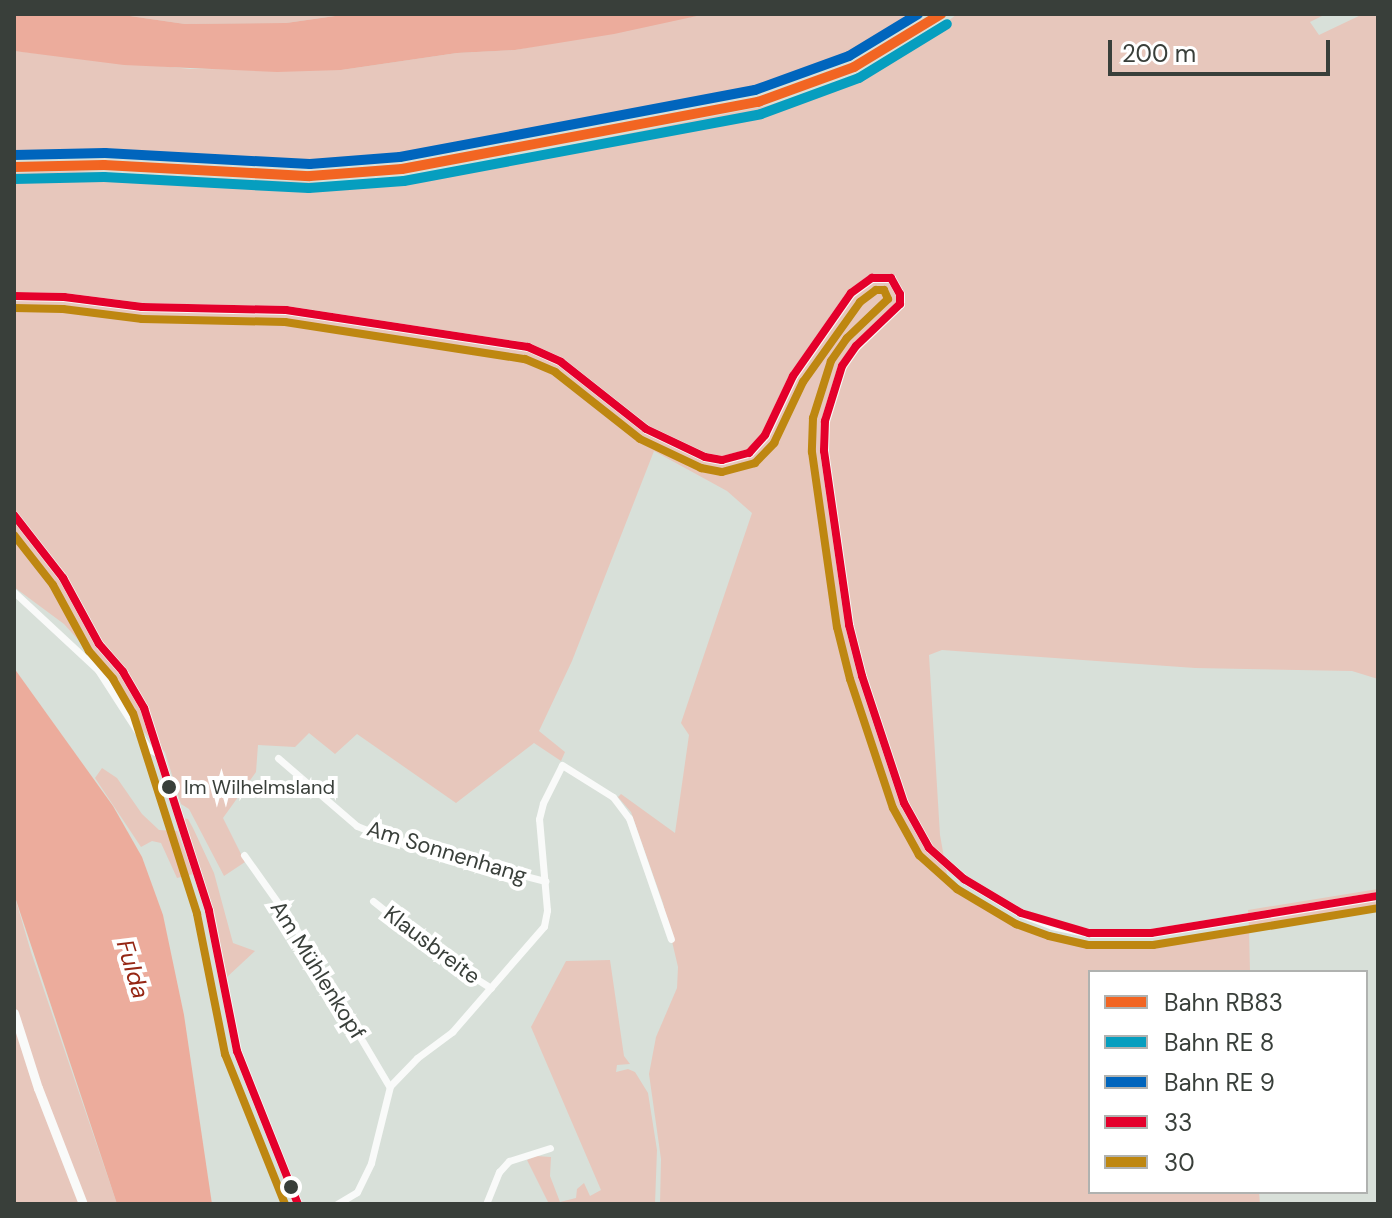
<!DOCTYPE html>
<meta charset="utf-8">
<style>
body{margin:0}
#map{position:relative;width:1392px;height:1218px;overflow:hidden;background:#d8e0d9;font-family:"DM Sans",sans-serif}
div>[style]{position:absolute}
.green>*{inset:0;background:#e7c7bc}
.water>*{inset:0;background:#ecac9c}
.street>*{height:7px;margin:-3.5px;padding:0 3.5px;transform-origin:3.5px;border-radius:3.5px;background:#f9faf9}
.secondary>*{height:9px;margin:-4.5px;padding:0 4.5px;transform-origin:4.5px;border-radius:4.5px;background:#f9faf9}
.bus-1>*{height:8px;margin:-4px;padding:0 4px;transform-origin:4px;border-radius:4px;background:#e4002b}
.bus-2>*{height:8px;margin:-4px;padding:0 4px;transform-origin:4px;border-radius:4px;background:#be8711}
.rail-1>*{height:10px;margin:-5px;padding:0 5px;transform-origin:5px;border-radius:5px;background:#f26522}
.rail-2>*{height:10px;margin:-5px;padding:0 5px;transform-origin:5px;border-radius:5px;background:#069ebf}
.rail-3>*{height:10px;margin:-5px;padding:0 5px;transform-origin:5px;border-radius:5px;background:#0065bd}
.dots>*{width:22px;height:22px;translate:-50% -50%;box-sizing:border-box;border:4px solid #fff;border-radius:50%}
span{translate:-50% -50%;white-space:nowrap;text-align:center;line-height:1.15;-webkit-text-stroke:8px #fff;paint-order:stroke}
.bus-label{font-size:20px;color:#393f3a}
.left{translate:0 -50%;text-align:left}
.street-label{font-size:22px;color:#393f3a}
.water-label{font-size:24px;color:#952614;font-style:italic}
.frame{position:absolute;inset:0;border:16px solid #393f3a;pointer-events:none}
.legend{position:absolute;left:1088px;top:970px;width:280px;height:224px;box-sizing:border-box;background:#fff;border:2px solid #b0b2b0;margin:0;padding:10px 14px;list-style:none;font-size:24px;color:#393f3a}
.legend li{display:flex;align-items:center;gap:16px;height:40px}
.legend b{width:40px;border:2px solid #b0b2b0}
.scale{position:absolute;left:1108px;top:40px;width:222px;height:36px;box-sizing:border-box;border:4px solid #393f3a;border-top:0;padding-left:10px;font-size:24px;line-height:28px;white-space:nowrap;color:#393f3a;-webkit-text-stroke:6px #fff;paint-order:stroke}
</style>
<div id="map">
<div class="green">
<div style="clip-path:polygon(116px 14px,349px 14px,286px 23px,185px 24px)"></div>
<div style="clip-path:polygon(706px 14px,921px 14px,837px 62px,768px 89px,615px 121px,401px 159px,277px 163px,75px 153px,14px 154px,14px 51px,190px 69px,341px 70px,457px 53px,515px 50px)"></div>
<div style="clip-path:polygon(957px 14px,1326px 14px,1310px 22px,1319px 35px,1363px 14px,1378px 14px,1378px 679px,1352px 671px,1195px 668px,942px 650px,929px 655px,940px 835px,948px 880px,1036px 933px,1085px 944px,1145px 945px,1249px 929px,1248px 910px,1378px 889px,1378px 907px,1249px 929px,1250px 972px,1090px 972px,1090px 1192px,1259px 1192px,1260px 1204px,660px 1204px,661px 1159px,649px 1074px,656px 1037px,677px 988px,678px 967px,663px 903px,631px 812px,618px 797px,621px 794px,675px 833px,689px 735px,681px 723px,752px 513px,727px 491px,654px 451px,572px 661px,539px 731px,565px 752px,561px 761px,534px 743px,456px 803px,357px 734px,335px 754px,309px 733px,295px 747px,258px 745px,256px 772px,223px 818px,245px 862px,224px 876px,189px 809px,181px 804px,165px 752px,144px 732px,108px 673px,64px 624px,14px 587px,14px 173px,74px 171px,347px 184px,405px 178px,770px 105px,845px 79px,917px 46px)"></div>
<div style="clip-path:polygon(102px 768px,117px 778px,142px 814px,159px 830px,177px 831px,193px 874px,177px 878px,161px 843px,152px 841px,141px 847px,95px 778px)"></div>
<div style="clip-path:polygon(182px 818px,188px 819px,193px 828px,214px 873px,233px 943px,255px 951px,227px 977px,212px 906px)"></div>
<div style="clip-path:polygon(14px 894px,31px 952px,117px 1204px,14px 1204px)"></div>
<div style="clip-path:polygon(610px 960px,624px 1056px,630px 1064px,617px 1065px,616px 1072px,628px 1069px,635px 1072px,648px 1093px,657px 1150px,655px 1204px,549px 1204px,527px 1160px,536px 1156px,551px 1157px,550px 1176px,560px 1202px,576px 1198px,577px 1189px,584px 1183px,590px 1196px,601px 1190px,531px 1027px,566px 961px)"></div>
</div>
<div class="water">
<div style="clip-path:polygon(14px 14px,116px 14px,185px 24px,286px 23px,349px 14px,706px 14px,614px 34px,515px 50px,457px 53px,341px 70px,277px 72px,124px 65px,14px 51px)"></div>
<div style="clip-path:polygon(14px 668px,113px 806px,142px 857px,163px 915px,184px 1015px,212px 1204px,117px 1204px,14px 894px)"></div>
</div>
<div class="street">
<div style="left:14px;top:592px;width:115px;rotate:42.9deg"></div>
<div style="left:98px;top:670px;width:94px;rotate:57.2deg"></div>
<div style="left:149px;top:749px;width:11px;rotate:27deg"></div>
<div style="left:278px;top:758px;width:104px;rotate:40.7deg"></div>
<div style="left:357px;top:826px;width:52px;rotate:21.6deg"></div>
<div style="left:405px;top:845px;width:145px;rotate:14.4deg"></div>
<div style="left:244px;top:855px;width:88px;rotate:54.7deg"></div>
<div style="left:295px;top:927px;width:185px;rotate:59.4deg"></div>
<div style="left:373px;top:901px;width:95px;rotate:38.6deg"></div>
<div style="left:447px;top:960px;width:52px;rotate:32.5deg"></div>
<div style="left:337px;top:1204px;width:23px;rotate:-31deg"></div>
<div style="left:357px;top:1192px;width:32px;rotate:-64deg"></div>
<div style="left:371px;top:1163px;width:79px;rotate:-76.1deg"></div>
<div style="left:390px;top:1086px;width:39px;rotate:-46deg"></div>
<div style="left:417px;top:1058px;width:44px;rotate:-36.6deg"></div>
<div style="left:452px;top:1032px;width:140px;rotate:-49deg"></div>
<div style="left:544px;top:926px;width:16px;rotate:-79deg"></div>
<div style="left:547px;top:910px;width:91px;rotate:-95deg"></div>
<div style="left:539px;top:819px;width:16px;rotate:-76deg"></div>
<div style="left:543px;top:803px;width:42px;rotate:-63.4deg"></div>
<div style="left:562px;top:765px;width:60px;rotate:32.1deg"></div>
<div style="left:613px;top:797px;width:26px;rotate:53deg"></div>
<div style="left:629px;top:818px;width:128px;rotate:70.9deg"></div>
<div style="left:486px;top:1204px;width:35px;rotate:-68deg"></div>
<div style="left:499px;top:1172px;width:15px;rotate:-48deg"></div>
<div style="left:509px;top:1161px;width:43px;rotate:-17.6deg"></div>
</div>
<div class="secondary">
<div style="left:14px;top:296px;width:50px;rotate:1.1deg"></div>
<div style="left:64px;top:297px;width:79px;rotate:7.3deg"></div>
<div style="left:142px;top:307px;width:144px;rotate:1.2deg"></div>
<div style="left:286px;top:310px;width:245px;rotate:8.7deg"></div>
<div style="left:528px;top:347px;width:36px;rotate:24deg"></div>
<div style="left:561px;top:362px;width:108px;rotate:38.2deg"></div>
<div style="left:646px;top:429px;width:65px;rotate:25.4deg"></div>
<div style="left:705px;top:457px;width:17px;rotate:10deg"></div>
<div style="left:722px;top:460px;width:28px;rotate:-15deg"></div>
<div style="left:749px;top:453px;width:24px;rotate:-48deg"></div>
<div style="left:765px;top:435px;width:65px;rotate:-64.6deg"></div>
<div style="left:793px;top:376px;width:101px;rotate:-55.1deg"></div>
<div style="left:851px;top:293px;width:26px;rotate:-36deg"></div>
<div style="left:872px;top:278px;width:19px"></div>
<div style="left:891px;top:278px;width:18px;rotate:61deg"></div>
<div style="left:900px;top:294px;width:10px;rotate:90deg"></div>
<div style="left:900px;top:304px;width:61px;rotate:136.3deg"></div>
<div style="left:856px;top:346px;width:24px;rotate:125deg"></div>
<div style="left:842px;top:366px;width:58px;rotate:107.2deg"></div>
<div style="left:825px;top:421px;width:30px;rotate:92deg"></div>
<div style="left:824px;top:451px;width:176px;rotate:81.8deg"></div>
<div style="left:849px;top:625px;width:53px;rotate:75.7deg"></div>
<div style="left:862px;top:676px;width:134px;rotate:71.7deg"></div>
<div style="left:904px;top:803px;width:51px;rotate:60.9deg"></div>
<div style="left:929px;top:848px;width:47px;rotate:41.5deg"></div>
<div style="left:964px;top:879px;width:66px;rotate:30.8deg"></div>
<div style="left:1021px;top:913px;width:33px;rotate:21deg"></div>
<div style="left:1052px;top:925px;width:38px;rotate:12deg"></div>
<div style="left:1089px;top:933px;width:62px"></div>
<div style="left:1151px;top:933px;width:230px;rotate:-9.3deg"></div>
<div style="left:14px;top:515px;width:80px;rotate:52.1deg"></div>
<div style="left:63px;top:578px;width:75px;rotate:61.4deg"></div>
<div style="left:99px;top:644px;width:37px;rotate:49deg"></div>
<div style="left:123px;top:672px;width:42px;rotate:59.7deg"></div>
<div style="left:144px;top:708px;width:213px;rotate:72.2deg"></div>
<div style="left:209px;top:911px;width:143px;rotate:78.7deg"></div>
<div style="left:237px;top:1051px;width:165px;rotate:68.3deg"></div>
<div style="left:14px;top:1013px;width:79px;rotate:72.3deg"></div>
<div style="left:38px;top:1088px;width:124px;rotate:68.8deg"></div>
</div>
<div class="bus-1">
<div style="left:14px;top:296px;width:50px;rotate:1.1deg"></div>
<div style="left:64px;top:297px;width:79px;rotate:7.3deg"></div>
<div style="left:142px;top:307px;width:144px;rotate:1.2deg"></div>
<div style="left:286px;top:310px;width:245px;rotate:8.7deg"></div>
<div style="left:528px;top:347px;width:36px;rotate:24deg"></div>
<div style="left:561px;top:362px;width:108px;rotate:38.2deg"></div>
<div style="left:646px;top:429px;width:65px;rotate:25.4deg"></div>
<div style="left:705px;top:457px;width:17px;rotate:10deg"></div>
<div style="left:722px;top:460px;width:28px;rotate:-15deg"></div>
<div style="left:749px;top:453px;width:24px;rotate:-48deg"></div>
<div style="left:765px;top:435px;width:65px;rotate:-64.6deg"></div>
<div style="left:793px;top:376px;width:101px;rotate:-55.1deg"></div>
<div style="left:851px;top:293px;width:26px;rotate:-36deg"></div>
<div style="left:872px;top:278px;width:19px"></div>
<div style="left:891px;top:278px;width:18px;rotate:61deg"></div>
<div style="left:900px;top:294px;width:10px;rotate:90deg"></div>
<div style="left:900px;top:304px;width:61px;rotate:136.3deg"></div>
<div style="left:856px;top:346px;width:24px;rotate:125deg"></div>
<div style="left:842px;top:366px;width:58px;rotate:107.2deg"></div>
<div style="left:825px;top:421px;width:30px;rotate:92deg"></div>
<div style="left:824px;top:451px;width:176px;rotate:81.8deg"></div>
<div style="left:849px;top:625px;width:53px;rotate:75.7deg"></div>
<div style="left:862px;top:676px;width:134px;rotate:71.7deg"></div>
<div style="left:904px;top:803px;width:51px;rotate:60.9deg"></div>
<div style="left:929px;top:848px;width:47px;rotate:41.5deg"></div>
<div style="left:964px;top:879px;width:66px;rotate:30.8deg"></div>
<div style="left:1021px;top:913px;width:71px;rotate:16.4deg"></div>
<div style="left:1089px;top:933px;width:62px"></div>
<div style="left:1151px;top:933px;width:230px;rotate:-9.3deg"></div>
<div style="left:14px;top:515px;width:80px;rotate:52.1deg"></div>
<div style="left:63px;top:578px;width:75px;rotate:61.4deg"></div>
<div style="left:99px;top:644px;width:37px;rotate:49deg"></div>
<div style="left:123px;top:672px;width:42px;rotate:59.7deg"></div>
<div style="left:144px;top:708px;width:213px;rotate:72.2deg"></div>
<div style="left:209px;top:911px;width:143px;rotate:78.7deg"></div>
<div style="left:237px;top:1051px;width:165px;rotate:68.3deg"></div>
</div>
<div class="bus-2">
<div style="left:14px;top:308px;width:49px;rotate:1.2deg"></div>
<div style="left:63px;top:309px;width:80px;rotate:7.2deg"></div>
<div style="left:142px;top:319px;width:143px;rotate:1.2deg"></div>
<div style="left:285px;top:322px;width:243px;rotate:8.8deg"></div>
<div style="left:525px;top:359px;width:33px;rotate:23deg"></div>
<div style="left:555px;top:372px;width:108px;rotate:38.2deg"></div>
<div style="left:640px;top:439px;width:68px;rotate:25.4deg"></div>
<div style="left:701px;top:468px;width:21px;rotate:11deg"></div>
<div style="left:722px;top:472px;width:34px;rotate:-15deg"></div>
<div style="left:755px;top:463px;width:28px;rotate:-46deg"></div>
<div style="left:774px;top:443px;width:68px;rotate:-64.6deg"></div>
<div style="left:803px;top:382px;width:98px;rotate:-54.5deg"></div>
<div style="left:860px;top:302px;width:20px;rotate:-37deg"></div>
<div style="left:876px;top:290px;width:8px"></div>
<div style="left:884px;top:290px;width:10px;rotate:66deg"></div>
<div style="left:888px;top:299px;width:57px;rotate:136.4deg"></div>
<div style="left:847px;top:338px;width:28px;rotate:125deg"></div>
<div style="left:831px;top:361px;width:60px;rotate:107.5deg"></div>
<div style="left:813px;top:418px;width:34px;rotate:92deg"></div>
<div style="left:812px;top:452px;width:177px;rotate:81.9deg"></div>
<div style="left:837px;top:627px;width:54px;rotate:76deg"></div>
<div style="left:850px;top:679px;width:136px;rotate:71.6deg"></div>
<div style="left:893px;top:808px;width:54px;rotate:61deg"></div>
<div style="left:919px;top:855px;width:51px;rotate:41.8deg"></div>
<div style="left:957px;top:889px;width:69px;rotate:30.7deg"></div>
<div style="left:1016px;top:924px;width:35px;rotate:20deg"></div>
<div style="left:1049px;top:936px;width:40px;rotate:13deg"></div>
<div style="left:1088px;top:945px;width:65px"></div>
<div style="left:1153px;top:945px;width:228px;rotate:-9.3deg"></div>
<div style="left:14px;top:535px;width:63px;rotate:52deg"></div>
<div style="left:53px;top:585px;width:75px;rotate:61.4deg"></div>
<div style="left:89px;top:651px;width:37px;rotate:49deg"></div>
<div style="left:113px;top:679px;width:39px;rotate:60deg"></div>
<div style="left:133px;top:713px;width:211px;rotate:72.3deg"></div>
<div style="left:197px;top:914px;width:143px;rotate:78.7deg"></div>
<div style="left:225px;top:1054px;width:162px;rotate:68.2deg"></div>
</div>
<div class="rail-1">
<div style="left:14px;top:167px;width:90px;rotate:-1.3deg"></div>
<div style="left:104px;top:165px;width:206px;rotate:3.1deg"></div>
<div style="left:310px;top:176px;width:92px;rotate:-4.4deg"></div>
<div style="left:402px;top:169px;width:362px;rotate:-10.7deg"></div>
<div style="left:758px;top:102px;width:102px;rotate:-20deg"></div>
<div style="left:854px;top:67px;width:102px;rotate:-31.3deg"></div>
</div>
<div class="rail-2">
<div style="left:14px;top:179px;width:90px;rotate:-1.3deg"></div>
<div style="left:104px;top:177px;width:205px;rotate:3.1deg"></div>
<div style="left:309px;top:188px;width:95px;rotate:-4.2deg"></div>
<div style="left:404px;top:181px;width:363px;rotate:-10.6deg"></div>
<div style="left:761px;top:114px;width:104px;rotate:-20.2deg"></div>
<div style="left:859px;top:78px;width:103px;rotate:-31.5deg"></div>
</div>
<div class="rail-3">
<div style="left:14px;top:155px;width:91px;rotate:-1.3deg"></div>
<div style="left:105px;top:153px;width:205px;rotate:3.1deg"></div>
<div style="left:310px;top:164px;width:90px;rotate:-4.4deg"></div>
<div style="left:400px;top:157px;width:361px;rotate:-10.7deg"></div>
<div style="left:755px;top:90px;width:100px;rotate:-19.9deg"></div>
<div style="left:849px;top:56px;width:81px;rotate:-31.3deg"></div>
</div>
<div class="dots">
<div style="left:169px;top:787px;background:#393f3a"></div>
<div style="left:291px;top:1187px;background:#393f3a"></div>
</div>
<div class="bus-label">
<span class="left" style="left:184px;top:787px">Im Wilhelmsland</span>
</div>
<div class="street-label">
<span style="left:447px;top:852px;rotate:17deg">Am Sonnenhang</span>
<span style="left:432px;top:945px;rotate:37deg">Klausbreite</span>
<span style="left:318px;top:970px;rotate:58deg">Am Mühlenkopf</span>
</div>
<div class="water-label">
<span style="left:133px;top:969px;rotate:73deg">Fulda</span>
</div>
<div class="frame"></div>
<ul class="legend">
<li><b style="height:10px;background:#f26522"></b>Bahn RB83</li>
<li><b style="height:10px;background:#069ebf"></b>Bahn RE 8</li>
<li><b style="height:10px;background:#0065bd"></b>Bahn RE 9</li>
<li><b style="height:10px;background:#e4002b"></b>33</li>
<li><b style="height:10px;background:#be8711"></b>30</li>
</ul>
<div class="scale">200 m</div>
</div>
